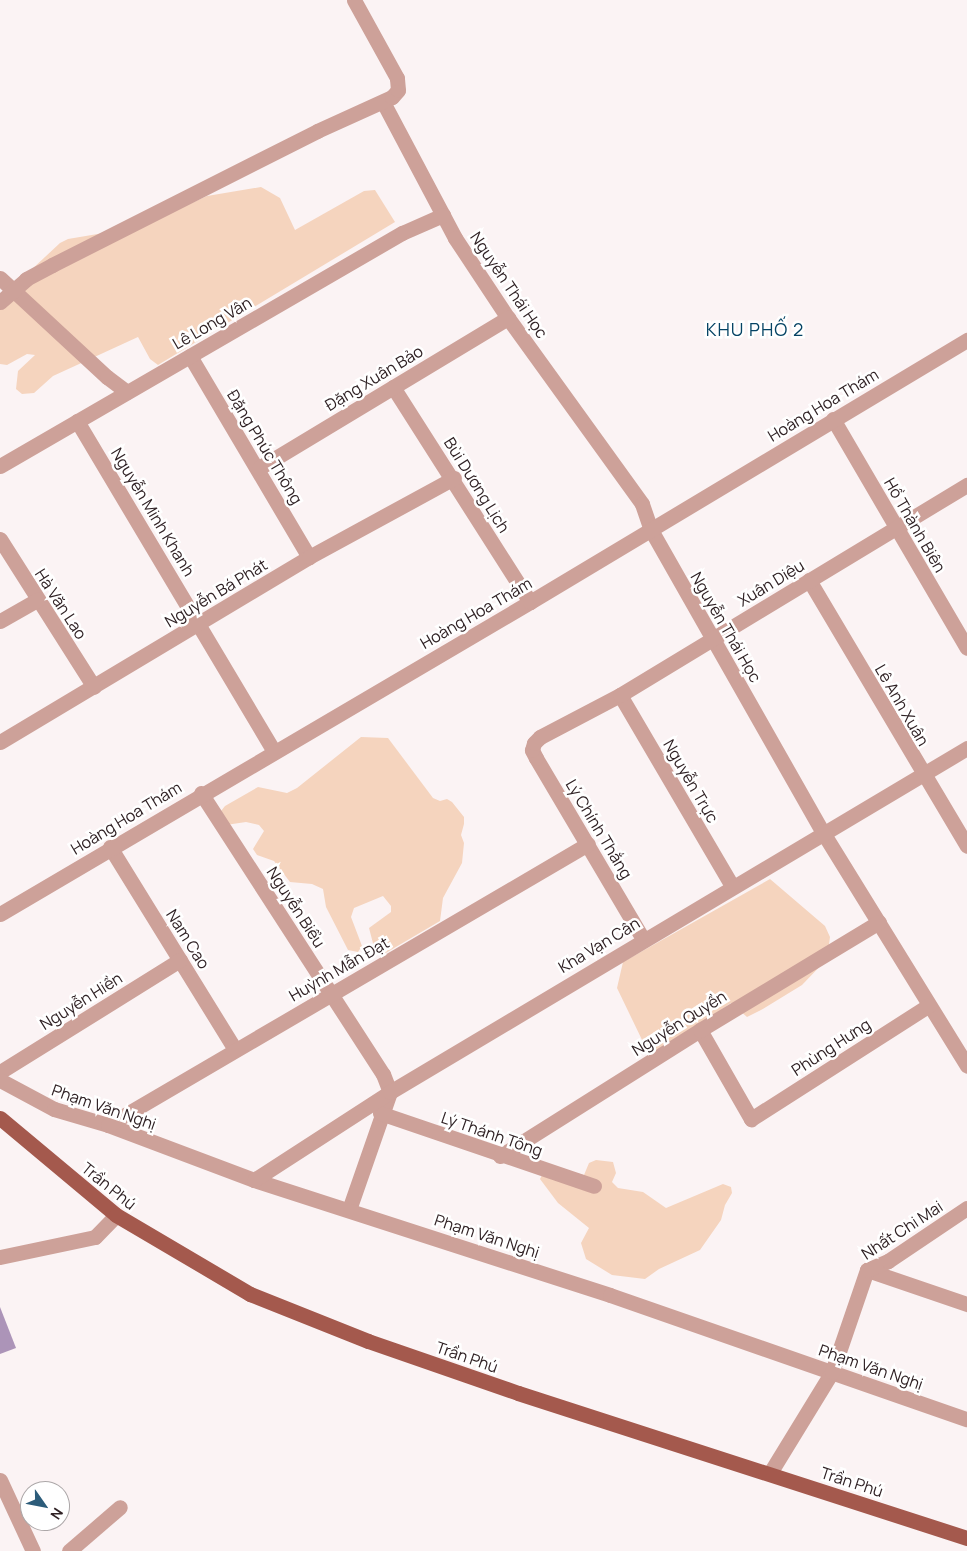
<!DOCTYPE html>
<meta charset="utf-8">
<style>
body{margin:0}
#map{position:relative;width:967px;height:1551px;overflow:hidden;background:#fbf3f4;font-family:Manrope,sans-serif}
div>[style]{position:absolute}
.green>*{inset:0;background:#f5d4be}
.water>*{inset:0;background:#ac94b8}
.minor>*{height:15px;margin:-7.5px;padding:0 7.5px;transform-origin:7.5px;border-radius:7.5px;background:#cda199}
.major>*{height:15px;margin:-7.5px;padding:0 7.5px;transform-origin:7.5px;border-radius:7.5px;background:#a4594d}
span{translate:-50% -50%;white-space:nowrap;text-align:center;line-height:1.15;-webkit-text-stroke:5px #fff;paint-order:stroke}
.street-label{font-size:16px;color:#302225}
.neighbourhood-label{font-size:18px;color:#054364;letter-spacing:1px}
.north{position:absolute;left:20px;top:1481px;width:50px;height:50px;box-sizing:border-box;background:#fff;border:1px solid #aca7a8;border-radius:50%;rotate:123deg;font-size:14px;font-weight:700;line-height:20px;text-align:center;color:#302225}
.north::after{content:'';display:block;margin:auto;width:18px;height:22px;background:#2c5c7a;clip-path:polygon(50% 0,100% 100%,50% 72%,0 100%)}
</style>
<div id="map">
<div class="green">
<div style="clip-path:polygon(261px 187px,280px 198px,295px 230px,364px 191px,375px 190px,395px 222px,158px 365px,150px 359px,138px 337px,53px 376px,34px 393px,22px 394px,16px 389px,18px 371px,35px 355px,27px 354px,7px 365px,0 364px,0 299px,60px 243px,68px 239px,139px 227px,207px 196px)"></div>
<div style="clip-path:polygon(361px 737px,388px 738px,433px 798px,440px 801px,447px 799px,452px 802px,464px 817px,464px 824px,461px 835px,464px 843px,462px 863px,443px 898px,440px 921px,384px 954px,375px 951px,369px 928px,391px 912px,391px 906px,383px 896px,354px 908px,351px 917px,362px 946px,358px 952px,348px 950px,326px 907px,323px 889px,312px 884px,290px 882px,274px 861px,257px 855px,253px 849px,264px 831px,259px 825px,246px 822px,219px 826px,213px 821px,225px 806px,258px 787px,287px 793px,297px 788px)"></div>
<div style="clip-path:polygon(770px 879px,825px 926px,830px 937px,827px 959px,802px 985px,761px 1010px,747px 1017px,731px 1003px,661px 1050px,651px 1050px,644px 1044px,617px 988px,623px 962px)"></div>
<div style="clip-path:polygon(596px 1160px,613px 1162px,616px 1173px,612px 1182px,618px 1188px,643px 1192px,666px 1208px,723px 1184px,731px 1187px,732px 1193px,725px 1205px,721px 1220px,700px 1250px,659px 1269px,645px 1279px,612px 1275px,586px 1259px,581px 1243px,589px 1228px,558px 1203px,540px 1179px,547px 1165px,584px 1175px,589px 1163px)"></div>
</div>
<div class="water">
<div style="clip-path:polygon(0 1307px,16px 1348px,0 1354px)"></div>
</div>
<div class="minor">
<div style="left:383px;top:102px;width:154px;rotate:62.1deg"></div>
<div style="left:455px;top:238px;width:96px;rotate:56.5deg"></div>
<div style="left:508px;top:318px;width:229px;rotate:54.2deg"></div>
<div style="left:642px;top:504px;width:28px;rotate:71deg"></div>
<div style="left:651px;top:530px;width:346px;rotate:60.4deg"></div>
<div style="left:822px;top:831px;width:276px;rotate:58.3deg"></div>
<div style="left:0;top:278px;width:146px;rotate:42.8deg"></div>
<div style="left:107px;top:377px;width:25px;rotate:37deg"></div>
<div style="left:0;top:302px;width:35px;rotate:-41deg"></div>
<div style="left:26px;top:279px;width:30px;rotate:-28deg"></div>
<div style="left:52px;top:265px;width:297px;rotate:-26.8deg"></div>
<div style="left:317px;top:131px;width:82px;rotate:-24.4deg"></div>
<div style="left:392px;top:97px;width:9px;rotate:-49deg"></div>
<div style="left:398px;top:90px;width:12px;rotate:-95deg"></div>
<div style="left:397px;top:78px;width:89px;rotate:-118.9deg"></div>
<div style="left:190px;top:356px;width:234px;rotate:59.4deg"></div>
<div style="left:393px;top:387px;width:255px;rotate:57.5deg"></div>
<div style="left:833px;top:419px;width:265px;rotate:59.7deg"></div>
<div style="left:77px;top:421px;width:384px;rotate:59.2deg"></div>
<div style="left:0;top:466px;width:465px;rotate:-30.1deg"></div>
<div style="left:402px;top:233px;width:45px;rotate:-23.7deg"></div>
<div style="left:259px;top:468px;width:291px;rotate:-31.1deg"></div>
<div style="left:0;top:539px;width:175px;rotate:57.6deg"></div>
<div style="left:809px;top:580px;width:309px;rotate:59.3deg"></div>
<div style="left:0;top:621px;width:43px;rotate:-29.6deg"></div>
<div style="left:620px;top:695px;width:221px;rotate:59.6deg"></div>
<div style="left:0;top:742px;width:360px;rotate:-30.9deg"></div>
<div style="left:309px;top:557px;width:165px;rotate:-28.6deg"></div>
<div style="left:201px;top:793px;width:335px;rotate:57.1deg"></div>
<div style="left:383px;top:1074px;width:19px;rotate:69deg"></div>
<div style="left:390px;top:1092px;width:125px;rotate:109.2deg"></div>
<div style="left:110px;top:847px;width:238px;rotate:58.3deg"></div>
<div style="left:0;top:914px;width:615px;rotate:-30.48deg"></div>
<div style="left:530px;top:602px;width:510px;rotate:-30.94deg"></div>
<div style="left:643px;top:939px;width:210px;rotate:-120.6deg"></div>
<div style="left:536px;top:758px;width:9px;rotate:-117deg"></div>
<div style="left:532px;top:750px;width:7px;rotate:-74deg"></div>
<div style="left:534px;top:743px;width:8px;rotate:-45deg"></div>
<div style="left:540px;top:737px;width:90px;rotate:-27.7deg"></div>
<div style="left:620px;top:695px;width:406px;rotate:-31.2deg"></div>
<div style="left:700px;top:1030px;width:103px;rotate:60.2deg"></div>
<div style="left:751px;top:1119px;width:211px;rotate:-32.6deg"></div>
<div style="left:0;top:1072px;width:212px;rotate:-31.9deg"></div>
<div style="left:0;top:1080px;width:61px;rotate:28.2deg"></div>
<div style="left:54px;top:1109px;width:56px;rotate:16.5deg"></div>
<div style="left:108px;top:1125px;width:156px;rotate:20.6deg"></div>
<div style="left:254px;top:1180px;width:374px;rotate:17.9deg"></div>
<div style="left:610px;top:1295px;width:378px;rotate:19.2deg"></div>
<div style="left:380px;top:1113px;width:226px;rotate:18.8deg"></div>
<div style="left:108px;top:1125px;width:556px;rotate:-30.35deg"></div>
<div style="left:500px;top:1156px;width:236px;rotate:-32.2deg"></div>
<div style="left:700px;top:1030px;width:209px;rotate:-31.1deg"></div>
<div style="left:254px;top:1180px;width:162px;rotate:-32.9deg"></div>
<div style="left:390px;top:1092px;width:672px;rotate:-30.8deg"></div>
<div style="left:0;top:1257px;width:97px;rotate:-11.9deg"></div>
<div style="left:95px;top:1237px;width:30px;rotate:-46deg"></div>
<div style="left:867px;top:1270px;width:106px;rotate:18.8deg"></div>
<div style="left:770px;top:1473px;width:119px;rotate:-58.5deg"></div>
<div style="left:832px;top:1372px;width:108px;rotate:-71.1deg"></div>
<div style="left:867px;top:1270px;width:23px;rotate:-23deg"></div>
<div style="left:888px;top:1261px;width:95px;rotate:-33.9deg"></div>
<div style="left:0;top:1480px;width:78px;rotate:65.1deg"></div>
<div style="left:69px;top:1551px;width:67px;rotate:-40.8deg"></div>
</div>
<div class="major">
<div style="left:0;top:1118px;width:151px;rotate:39.9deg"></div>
<div style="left:116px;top:1215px;width:156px;rotate:30.5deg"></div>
<div style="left:250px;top:1294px;width:127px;rotate:21.7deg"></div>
<div style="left:368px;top:1341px;width:159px;rotate:19.1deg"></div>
<div style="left:518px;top:1393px;width:472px;rotate:17.9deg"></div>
</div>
<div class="street-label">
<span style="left:509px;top:285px;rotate:56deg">Nguyễn Thái Học</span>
<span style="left:212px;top:323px;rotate:-30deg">Lê Long Vân</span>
<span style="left:374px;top:378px;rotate:-31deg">Đặng Xuân Bảo</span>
<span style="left:823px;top:405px;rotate:-31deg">Hoàng Hoa Thám</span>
<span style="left:265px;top:447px;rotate:59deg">Đặng Phúc Thông</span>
<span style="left:477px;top:485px;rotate:58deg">Bùi Dương Lịch</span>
<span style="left:153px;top:512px;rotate:59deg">Nguyễn Minh Khanh</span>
<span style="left:915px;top:525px;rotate:60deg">Hồ Thành Biên</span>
<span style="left:771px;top:583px;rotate:-31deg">Xuân Diệu</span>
<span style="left:216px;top:593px;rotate:-31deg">Nguyễn Bá Phát</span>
<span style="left:61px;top:604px;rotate:57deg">Hà Văn Lao</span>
<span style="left:476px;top:613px;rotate:-30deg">Hoàng Hoa Thám</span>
<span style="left:726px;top:627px;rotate:60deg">Nguyễn Thái Học</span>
<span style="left:902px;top:705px;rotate:60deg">Lê Anh Xuân</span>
<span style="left:691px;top:781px;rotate:60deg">Nguyễn Trực</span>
<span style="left:126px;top:818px;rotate:-31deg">Hoàng Hoa Thám</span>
<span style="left:599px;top:829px;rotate:59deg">Lý Chính Thắng</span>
<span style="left:296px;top:907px;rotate:57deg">Nguyễn Biểu</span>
<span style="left:188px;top:939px;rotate:58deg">Nam Cao</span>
<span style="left:599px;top:945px;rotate:-31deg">Kha Vạn Cân</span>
<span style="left:339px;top:969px;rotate:-30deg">Huỳnh Mẫn Đạt</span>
<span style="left:81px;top:1001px;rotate:-32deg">Nguyễn Hiền</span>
<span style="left:679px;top:1023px;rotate:-32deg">Nguyễn Quyền</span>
<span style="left:831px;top:1047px;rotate:-33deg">Phùng Hưng</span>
<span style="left:104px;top:1107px;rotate:19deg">Phạm Văn Nghị</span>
<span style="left:492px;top:1134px;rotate:19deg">Lý Thánh Tông</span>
<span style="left:109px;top:1186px;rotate:39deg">Trần Phú</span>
<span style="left:902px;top:1230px;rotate:-33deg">Nhất Chi Mai</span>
<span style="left:487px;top:1236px;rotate:18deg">Phạm Văn Nghị</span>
<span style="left:467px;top:1357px;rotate:19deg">Trần Phú</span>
<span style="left:871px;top:1367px;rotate:19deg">Phạm Văn Nghị</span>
<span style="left:852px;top:1482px;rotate:18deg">Trần Phú</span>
</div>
<div class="neighbourhood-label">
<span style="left:755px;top:329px">KHU PHỐ 2</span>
</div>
<div class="north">N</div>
</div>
